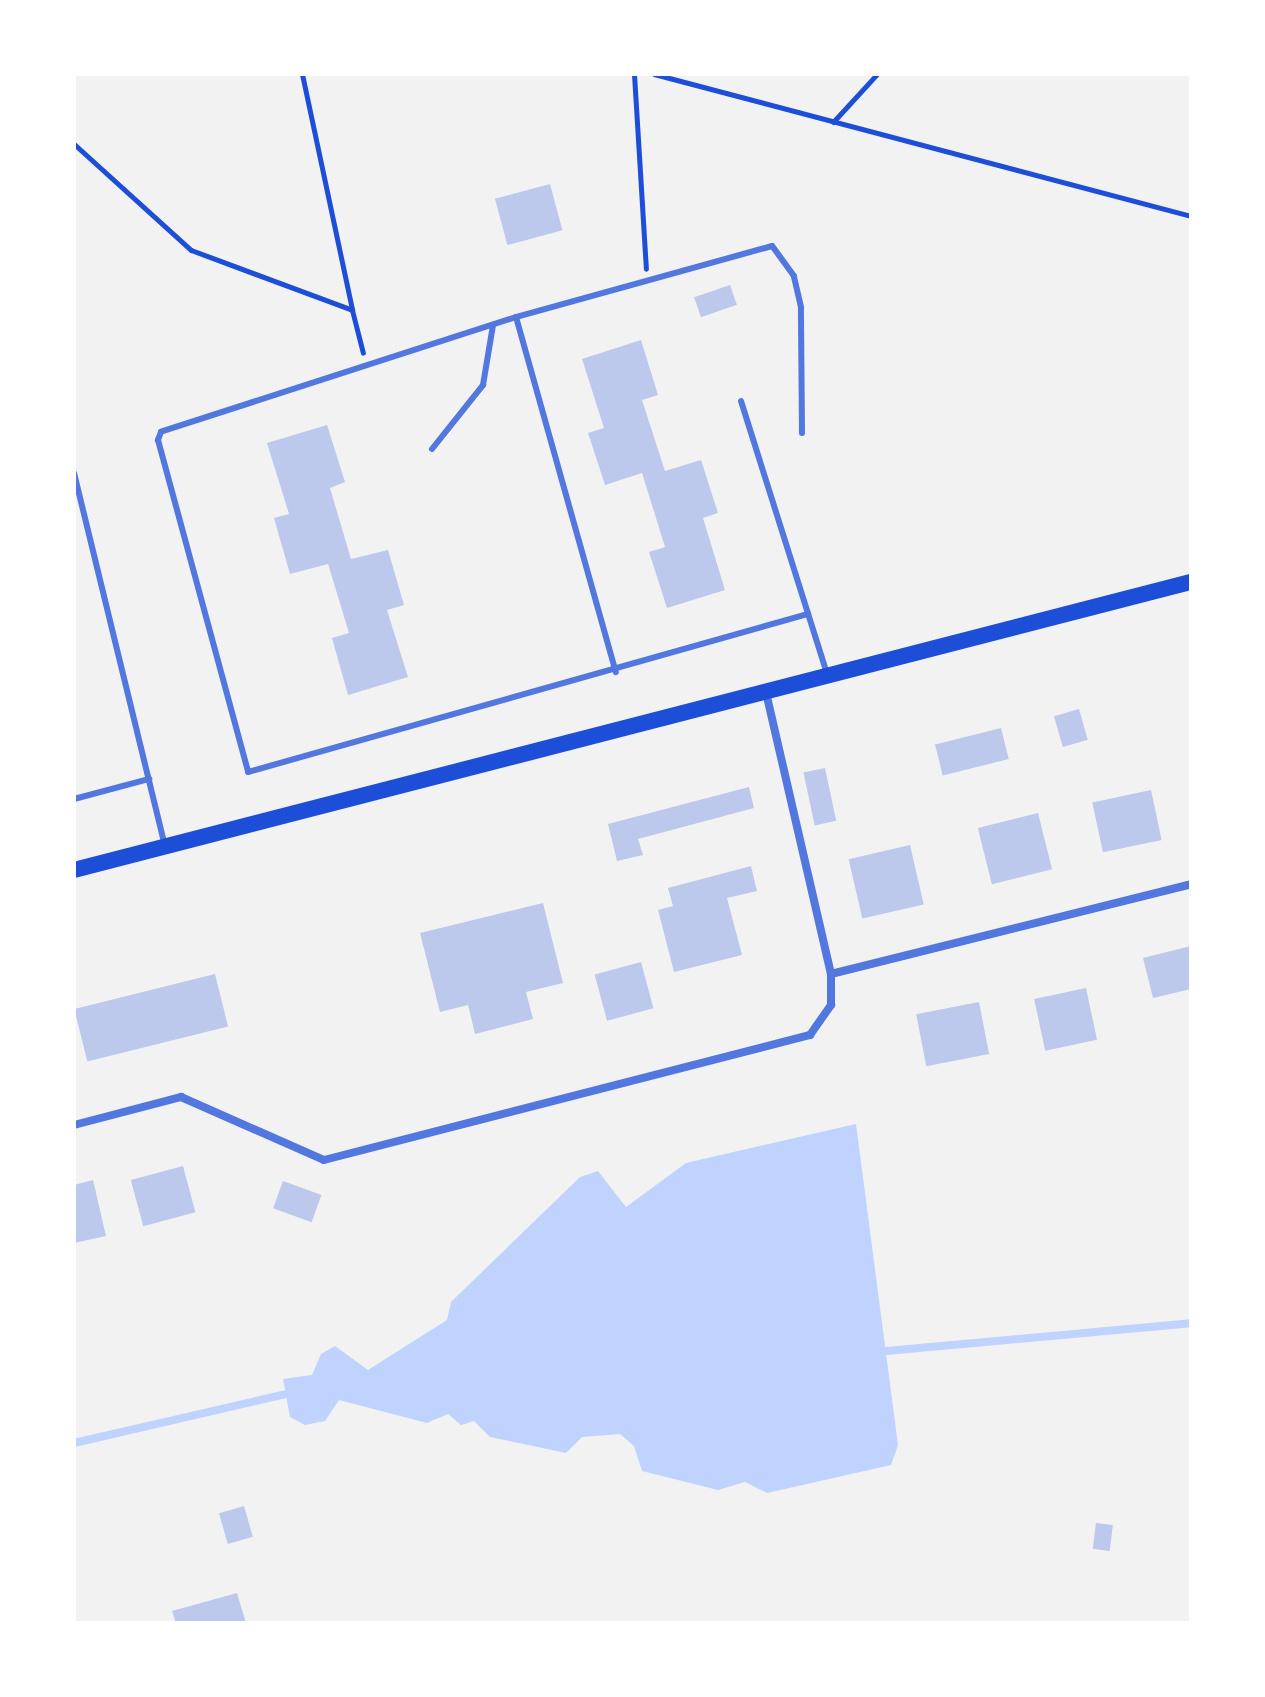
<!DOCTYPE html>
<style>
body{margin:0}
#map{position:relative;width:1265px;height:1697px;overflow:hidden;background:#f2f2f2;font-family:"IBM Plex Sans",sans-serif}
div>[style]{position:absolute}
.water>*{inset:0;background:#bfd3fe}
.stream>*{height:8px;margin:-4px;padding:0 4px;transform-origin:4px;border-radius:4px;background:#bfd3fe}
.building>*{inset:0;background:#bdc9ec;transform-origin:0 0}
.path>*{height:5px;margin:-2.5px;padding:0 2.5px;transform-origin:2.5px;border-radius:2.5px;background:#1d4ed8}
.service>*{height:6px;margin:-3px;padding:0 3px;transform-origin:3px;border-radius:3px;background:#5277de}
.minor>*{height:8px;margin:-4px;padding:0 4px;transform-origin:4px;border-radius:4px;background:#5277de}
.secondary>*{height:16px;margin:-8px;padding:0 8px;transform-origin:8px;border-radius:8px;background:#1d4ed8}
span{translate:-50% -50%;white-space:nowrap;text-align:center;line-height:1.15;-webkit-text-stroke:7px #fff;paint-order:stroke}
.frame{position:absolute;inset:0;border:76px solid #fff;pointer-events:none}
</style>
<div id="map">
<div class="water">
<div style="clip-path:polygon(856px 1124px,898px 1445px,891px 1465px,767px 1493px,745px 1482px,718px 1490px,642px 1471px,634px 1446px,620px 1434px,582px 1437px,566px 1453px,490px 1437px,474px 1421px,461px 1425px,448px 1414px,427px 1423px,339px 1400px,325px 1421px,305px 1425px,290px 1417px,283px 1379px,312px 1375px,321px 1354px,335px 1346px,368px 1370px,447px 1320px,451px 1302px,580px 1177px,598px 1171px,626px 1207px,686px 1163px)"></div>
</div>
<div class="stream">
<div style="left:875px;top:1352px;width:317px;rotate:-5.2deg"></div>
<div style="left:74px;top:1443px;width:227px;rotate:-13deg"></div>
</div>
<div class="building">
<div style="left:550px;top:184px;width:48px;height:57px;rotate:75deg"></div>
<div style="left:730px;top:285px;width:21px;height:38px;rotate:71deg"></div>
<div style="clip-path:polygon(641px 340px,658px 395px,642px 400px,665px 471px,701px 460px,718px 513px,703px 518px,725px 590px,667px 608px,649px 552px,665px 547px,642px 473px,605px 485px,588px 433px,604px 428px,582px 359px)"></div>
<div style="clip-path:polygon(327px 425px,345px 482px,330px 488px,351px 559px,388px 550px,404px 605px,387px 610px,408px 677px,348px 695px,332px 638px,349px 633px,328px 564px,290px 574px,274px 518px,289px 514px,267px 443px)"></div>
<div style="left:1079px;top:709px;width:32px;height:26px;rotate:74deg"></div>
<div style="left:1001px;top:728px;width:32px;height:68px;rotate:76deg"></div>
<div style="left:825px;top:768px;width:54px;height:22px;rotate:78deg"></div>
<div style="clip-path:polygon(749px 787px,754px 808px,638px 839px,643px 855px,617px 861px,608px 824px)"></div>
<div style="left:1151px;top:790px;width:51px;height:60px;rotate:78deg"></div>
<div style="left:1038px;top:813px;width:58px;height:62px;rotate:76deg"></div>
<div style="left:910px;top:845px;width:61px;height:63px;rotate:77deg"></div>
<div style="clip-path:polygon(751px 866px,757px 891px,727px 898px,742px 955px,674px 972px,658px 910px,673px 906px,668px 888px)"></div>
<div style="clip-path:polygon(543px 903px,563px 983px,526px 992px,533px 1019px,475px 1034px,468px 1005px,440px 1012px,420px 933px)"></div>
<div style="clip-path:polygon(1191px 946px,1191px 989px,1153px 998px,1143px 958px)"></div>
<div style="left:641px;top:962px;width:48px;height:48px;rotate:75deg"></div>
<div style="left:215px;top:974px;width:54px;height:145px;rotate:76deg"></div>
<div style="left:1086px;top:988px;width:53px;height:53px;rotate:78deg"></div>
<div style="left:979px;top:1002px;width:53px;height:64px;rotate:79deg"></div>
<div style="left:183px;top:1166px;width:48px;height:54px;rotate:75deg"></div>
<div style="clip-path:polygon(93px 1180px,106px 1236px,74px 1243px,74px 1185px)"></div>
<div style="left:283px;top:1181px;width:41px;height:29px;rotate:20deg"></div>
<div style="left:244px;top:1506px;width:32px;height:26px;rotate:74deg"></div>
<div style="left:1096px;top:1523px;width:17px;height:26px;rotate:7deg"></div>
<div style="clip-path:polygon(237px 1593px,246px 1623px,176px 1623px,172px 1611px)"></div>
</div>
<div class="path">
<div style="left:302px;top:74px;width:241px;rotate:78deg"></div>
<div style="left:634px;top:74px;width:195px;rotate:86.5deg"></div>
<div style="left:654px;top:74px;width:555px;rotate:14.81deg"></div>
<div style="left:833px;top:122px;width:65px;rotate:-47.5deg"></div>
<div style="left:74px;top:144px;width:158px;rotate:42.2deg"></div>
<div style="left:191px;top:250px;width:172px;rotate:20.4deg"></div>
<div style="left:352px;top:310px;width:44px;rotate:75.7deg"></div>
</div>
<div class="service">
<div style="left:516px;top:317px;width:369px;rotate:74.3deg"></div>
<div style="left:741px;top:401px;width:283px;rotate:72.5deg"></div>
<div style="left:802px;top:433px;width:126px;rotate:-90.5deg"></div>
<div style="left:801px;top:307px;width:32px;rotate:-103deg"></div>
<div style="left:794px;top:276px;width:37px;rotate:-126deg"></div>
<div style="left:772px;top:246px;width:266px;rotate:164.5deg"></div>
<div style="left:516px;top:317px;width:373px;rotate:162.1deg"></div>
<div style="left:161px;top:432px;width:9px;rotate:111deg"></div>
<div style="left:158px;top:440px;width:344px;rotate:74.8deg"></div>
<div style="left:248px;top:772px;width:582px;rotate:-15.76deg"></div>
<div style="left:432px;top:449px;width:82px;rotate:-51.4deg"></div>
<div style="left:483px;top:385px;width:61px;rotate:-80.5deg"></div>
<div style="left:74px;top:473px;width:384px;rotate:76.3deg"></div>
<div style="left:74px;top:799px;width:78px;rotate:-14.9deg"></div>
</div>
<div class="minor">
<div style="left:831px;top:974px;width:371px;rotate:-14deg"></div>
<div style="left:74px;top:1125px;width:111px;rotate:-14.7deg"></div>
<div style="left:181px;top:1097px;width:156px;rotate:23.8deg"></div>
<div style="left:324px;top:1160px;width:502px;rotate:-14.42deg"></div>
<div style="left:810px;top:1035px;width:37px;rotate:-55deg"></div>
<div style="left:831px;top:1005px;width:31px;rotate:-90deg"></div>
<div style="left:831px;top:974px;width:289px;rotate:-103deg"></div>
</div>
<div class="secondary">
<div style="left:74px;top:870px;width:1154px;rotate:-14.46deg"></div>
</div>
<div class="frame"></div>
</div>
